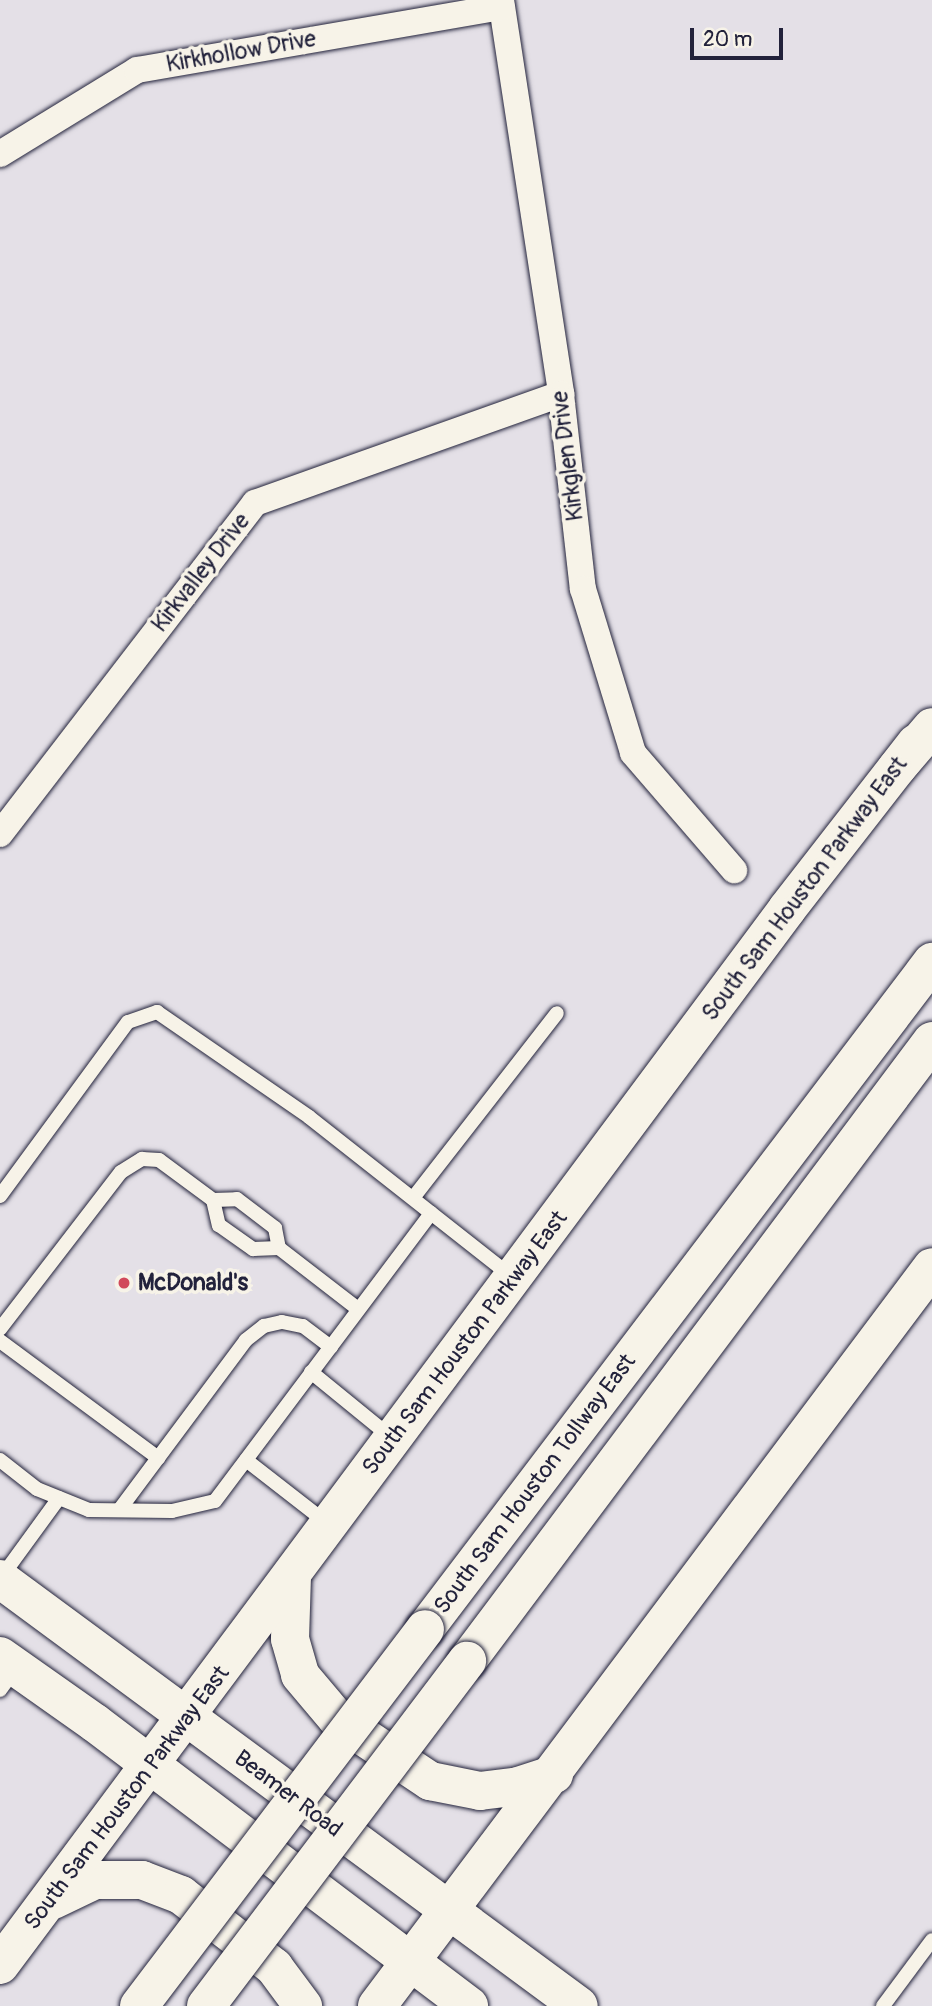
<!DOCTYPE html>
<style>
body{margin:0}
#map{position:relative;width:932px;height:2006px;overflow:hidden;background:#e4e0e7;font-family:Pangolin,sans-serif}
div>[style]{position:absolute}
.roads{filter:drop-shadow(0 0 2px #22223b) drop-shadow(0 0 2px #22223b)}
.lane>*{height:14px;margin:-7px;padding:0 7px;transform-origin:7px;border-radius:7px;background:#f7f3e8}
.street>*{height:26px;margin:-13px;padding:0 13px;transform-origin:13px;border-radius:13px;background:#f7f3e8}
.secondary>*{height:38px;margin:-19px;padding:0 19px;transform-origin:19px;border-radius:19px;background:#f7f3e8}
.highway>*{height:38px;margin:-19px;padding:0 19px;transform-origin:19px;border-radius:19px;background:#f7f3e8}
.bridges{filter:drop-shadow(0 0 2px #22223b) drop-shadow(0 0 2px #22223b)}
.highway-bridge>*{height:38px;margin:-19px;padding:0 19px;transform-origin:19px;border-radius:19px;background:#f7f3e8}
.dots>*{width:19px;height:19px;translate:-50% -50%;box-sizing:border-box;border:4px solid #f7f3e8;border-radius:50%}
span{translate:-50% -50%;white-space:nowrap;text-align:center;line-height:1.15;-webkit-text-stroke:7px #f7f3e8;paint-order:stroke}
.street-label{font-size:23px;color:#22223b}
.poi-label{font-size:23px;color:#22223b;font-weight:700}
.left{translate:0 -50%;text-align:left}
.scale{position:absolute;left:690px;top:28px;width:93px;height:32px;box-sizing:border-box;border:4px solid #22223b;border-top:0;padding-left:9px;font-size:21px;line-height:24px;white-space:nowrap;color:#22223b;-webkit-text-stroke:5px #f7f3e8;paint-order:stroke}
</style>
<div id="map">
<div class="roads">
<div class="lane">
<div style="left:0;top:1196px;width:216px;rotate:-53.7deg"></div>
<div style="left:128px;top:1022px;width:31px;rotate:-19deg"></div>
<div style="left:157px;top:1012px;width:185px;rotate:34.6deg"></div>
<div style="left:309px;top:1117px;width:257px;rotate:38.2deg"></div>
<div style="left:413px;top:1198px;width:234px;rotate:-52.1deg"></div>
<div style="left:213px;top:1200px;width:26px;rotate:77deg"></div>
<div style="left:219px;top:1225px;width:42px;rotate:35.2deg"></div>
<div style="left:253px;top:1249px;width:26px;rotate:-2deg"></div>
<div style="left:0;top:1329px;width:198px;rotate:-52.4deg"></div>
<div style="left:121px;top:1172px;width:25px;rotate:-32deg"></div>
<div style="left:142px;top:1159px;width:17px;rotate:3deg"></div>
<div style="left:159px;top:1160px;width:67px;rotate:36.5deg"></div>
<div style="left:213px;top:1200px;width:24px;rotate:-2deg"></div>
<div style="left:237px;top:1199px;width:48px;rotate:37.3deg"></div>
<div style="left:275px;top:1228px;width:20px;rotate:79deg"></div>
<div style="left:279px;top:1248px;width:100px;rotate:37.7deg"></div>
<div style="left:0;top:1341px;width:197px;rotate:36.5deg"></div>
<div style="left:311px;top:1372px;width:104px;rotate:39.2deg"></div>
<div style="left:0;top:1460px;width:47px;rotate:38.1deg"></div>
<div style="left:37px;top:1489px;width:56px;rotate:22deg"></div>
<div style="left:89px;top:1510px;width:83px;rotate:0.7deg"></div>
<div style="left:172px;top:1511px;width:44px;rotate:-13.1deg"></div>
<div style="left:215px;top:1501px;width:360px;rotate:-53.1deg"></div>
<div style="left:246px;top:1460px;width:103px;rotate:37.9deg"></div>
<div style="left:120px;top:1509px;width:211px;rotate:-53.3deg"></div>
<div style="left:246px;top:1340px;width:23px;rotate:-38deg"></div>
<div style="left:264px;top:1326px;width:18px;rotate:-13deg"></div>
<div style="left:282px;top:1322px;width:21px;rotate:11deg"></div>
<div style="left:303px;top:1326px;width:35px;rotate:37deg"></div>
<div style="left:0;top:1579px;width:100px;rotate:-53.9deg"></div>
<div style="left:0;top:1690px;width:26px;rotate:-54deg"></div>
<div style="left:883px;top:2006px;width:82px;rotate:-53.4deg"></div>
</div>
<div class="street">
<div style="left:501px;top:0;width:399px;rotate:81.3deg"></div>
<div style="left:561px;top:394px;width:196px;rotate:83.6deg"></div>
<div style="left:583px;top:589px;width:171px;rotate:73deg"></div>
<div style="left:633px;top:753px;width:155px;rotate:49.2deg"></div>
<div style="left:0;top:154px;width:161px;rotate:-31.5deg"></div>
<div style="left:137px;top:70px;width:370px;rotate:-9.8deg"></div>
<div style="left:0;top:834px;width:418px;rotate:-52.4deg"></div>
<div style="left:255px;top:503px;width:325px;rotate:-19.6deg"></div>
</div>
<div class="secondary">
<div style="left:292px;top:1576px;width:63px;rotate:91.8deg"></div>
<div style="left:290px;top:1639px;width:37px;rotate:74deg"></div>
<div style="left:300px;top:1675px;width:57px;rotate:49.9deg"></div>
<div style="left:337px;top:1719px;width:112px;rotate:33.7deg"></div>
<div style="left:430px;top:1781px;width:51px;rotate:11.3deg"></div>
<div style="left:480px;top:1791px;width:38px;rotate:-7deg"></div>
<div style="left:518px;top:1786px;width:38px;rotate:-18deg"></div>
<div style="left:0;top:1579px;width:719px;rotate:36.41deg"></div>
<div style="left:0;top:1656px;width:116px;rotate:35.2deg"></div>
<div style="left:95px;top:1723px;width:469px;rotate:37.1deg"></div>
<div style="left:53px;top:1900px;width:47px;rotate:-25.5deg"></div>
<div style="left:95px;top:1880px;width:47px"></div>
<div style="left:142px;top:1880px;width:42px;rotate:21deg"></div>
<div style="left:181px;top:1895px;width:118px;rotate:37.7deg"></div>
<div style="left:274px;top:1967px;width:49px;rotate:53.4deg"></div>
<div style="left:0;top:1965px;width:1317px;rotate:-53.3deg"></div>
<div style="left:787px;top:909px;width:210px;rotate:-52.1deg"></div>
<div style="left:377px;top:2006px;width:924px;rotate:-53.09deg"></div>
</div>
<div class="highway">
<div style="left:896px;top:769px;width:55px;rotate:-49.4deg"></div>
<div style="left:425px;top:1629px;width:838px;rotate:-52.76deg"></div>
<div style="left:467px;top:1661px;width:775px;rotate:-53.13deg"></div>
</div>
</div>
<div class="bridges">
<div class="highway-bridge">
<div style="left:139px;top:2006px;width:473px;rotate:-52.8deg"></div>
<div style="left:206px;top:2006px;width:433px;rotate:-52.9deg"></div>
</div>
</div>
<div class="dots">
<div style="left:124px;top:1283px;background:#d1495b"></div>
</div>
<div class="street-label">
<span style="left:241px;top:52px;rotate:-10deg">Kirkhollow Drive</span>
<span style="left:568px;top:456px;rotate:-97deg">Kirkglen Drive</span>
<span style="left:201px;top:573px;rotate:-52deg">Kirkvalley Drive</span>
<span style="left:805px;top:889px;rotate:-53deg">South Sam Houston Parkway East</span>
<span style="left:465px;top:1343px;rotate:-53deg">South Sam Houston Parkway East</span>
<span style="left:535px;top:1484px;rotate:-53deg">South Sam Houston Tollway East</span>
<span style="left:288px;top:1794px;rotate:37deg">Beamer Road</span>
<span style="left:127px;top:1798px;rotate:-53deg">South Sam Houston Parkway East</span>
</div>
<div class="poi-label">
<span class="left" style="left:138px;top:1283px">McDonald's</span>
</div>
<div class="scale">20 m</div>
</div>
